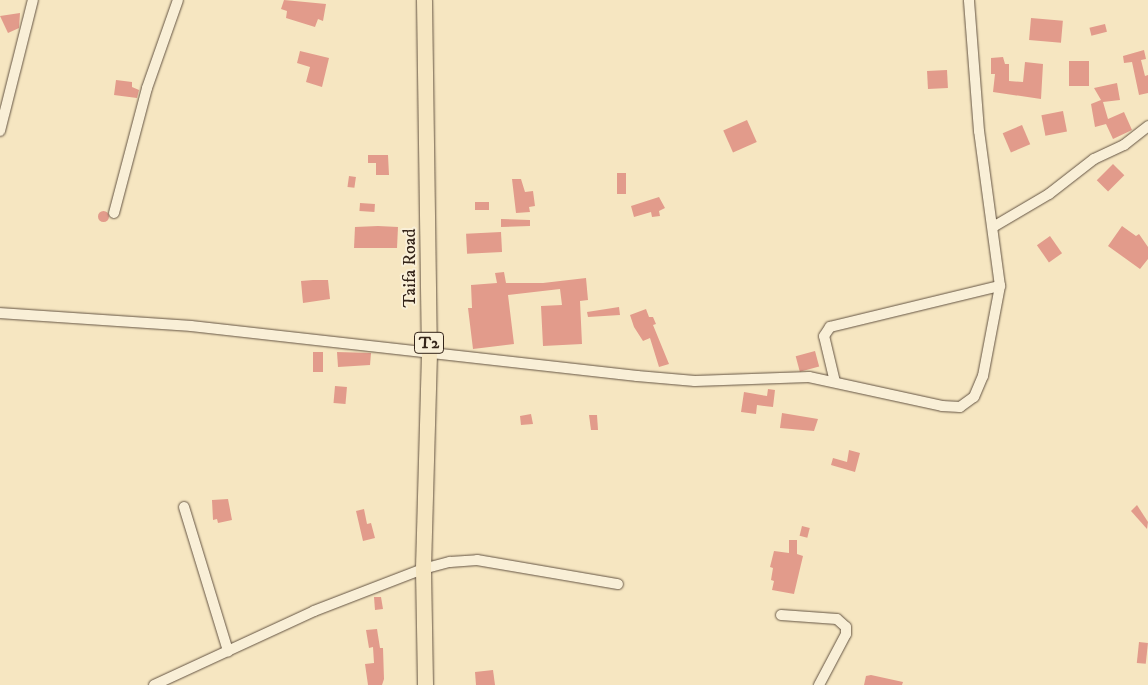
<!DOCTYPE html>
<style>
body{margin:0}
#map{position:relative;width:1148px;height:685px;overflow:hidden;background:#f6e6c1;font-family:"IM FELL DW Pica",serif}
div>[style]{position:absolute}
.building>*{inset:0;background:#e29b8b;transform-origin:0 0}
.round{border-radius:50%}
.roads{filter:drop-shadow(0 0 1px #645443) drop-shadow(0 0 1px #645443)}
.minor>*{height:10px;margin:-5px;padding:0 5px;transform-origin:5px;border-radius:5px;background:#f9efd7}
.highway>*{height:15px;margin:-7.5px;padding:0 7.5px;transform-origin:7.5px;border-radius:7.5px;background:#f6e6c1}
span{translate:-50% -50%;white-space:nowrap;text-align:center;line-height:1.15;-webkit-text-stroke:4px #f9efd7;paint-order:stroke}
.shield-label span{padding:1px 4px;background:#f9efd7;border:1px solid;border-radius:4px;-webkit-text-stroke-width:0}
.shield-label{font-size:16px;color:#342419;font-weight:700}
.street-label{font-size:18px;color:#342419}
</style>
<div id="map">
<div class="building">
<div style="clip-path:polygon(284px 0,326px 4px,323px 21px,318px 19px,315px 27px,286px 18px,287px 11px,281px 9px)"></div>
<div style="clip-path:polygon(20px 13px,19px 28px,8px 33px,0 16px)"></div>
<div style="left:1031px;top:18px;width:32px;height:22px;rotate:5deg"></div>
<div style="left:1105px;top:24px;width:8px;height:16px;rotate:76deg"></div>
<div style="clip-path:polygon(1144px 50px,1146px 59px,1141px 60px,1145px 76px,1148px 75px,1148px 93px,1139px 95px,1132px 62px,1124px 63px,1123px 56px)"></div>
<div style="clip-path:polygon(300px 51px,329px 58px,322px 87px,306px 82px,310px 67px,297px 63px)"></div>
<div style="clip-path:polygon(1003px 57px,1005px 64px,1009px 64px,1009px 81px,1023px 82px,1025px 62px,1043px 64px,1041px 99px,993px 92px,995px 74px,991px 74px,991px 58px)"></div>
<div style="left:1069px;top:61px;width:20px;height:25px"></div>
<div style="left:947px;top:70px;width:18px;height:20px;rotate:87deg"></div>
<div style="clip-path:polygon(116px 80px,132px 82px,132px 87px,139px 90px,137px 98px,114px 95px)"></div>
<div style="clip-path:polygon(1117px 83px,1120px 100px,1103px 102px,1108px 119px,1124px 112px,1132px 130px,1113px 139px,1106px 124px,1095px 127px,1091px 104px,1101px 100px,1094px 88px)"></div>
<div style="left:1063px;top:111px;width:21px;height:22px;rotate:79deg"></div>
<div style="left:747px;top:120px;width:24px;height:26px;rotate:66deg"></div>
<div style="left:1022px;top:125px;width:21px;height:21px;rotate:67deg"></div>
<div style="clip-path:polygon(368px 155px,388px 155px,389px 175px,376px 175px,376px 163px,368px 163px)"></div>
<div style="left:1113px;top:164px;width:16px;height:23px;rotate:45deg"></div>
<div style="left:617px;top:173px;width:9px;height:21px"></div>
<div style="left:349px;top:176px;width:7px;height:11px;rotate:8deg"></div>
<div style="clip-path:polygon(512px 179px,521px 179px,525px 192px,533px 191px,535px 206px,529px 207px,530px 212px,516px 213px)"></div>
<div style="clip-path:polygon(659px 197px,665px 208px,659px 211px,660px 216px,652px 217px,651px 212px,634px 217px,631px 206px)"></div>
<div style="left:475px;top:202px;width:14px;height:8px"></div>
<div style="left:360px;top:203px;width:15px;height:8px;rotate:4deg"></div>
<div class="round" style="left:97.5px;top:210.5px;width:11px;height:11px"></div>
<div style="clip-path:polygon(501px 219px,530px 220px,530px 226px,501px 227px)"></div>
<div style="clip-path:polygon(378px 226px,398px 227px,397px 248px,354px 248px,355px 227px)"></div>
<div style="clip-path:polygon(1122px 226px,1136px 236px,1139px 234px,1148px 247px,1148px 259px,1140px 269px,1108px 246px)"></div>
<div style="left:501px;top:232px;width:20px;height:35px;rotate:87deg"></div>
<div style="left:1050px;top:236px;width:21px;height:16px;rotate:55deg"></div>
<div style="clip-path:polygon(504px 272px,506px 283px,543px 283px,586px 278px,588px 300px,580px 301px,582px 344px,543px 346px,541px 306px,562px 305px,560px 289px,508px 295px,514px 344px,473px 349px,468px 308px,472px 308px,471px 285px,497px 283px,495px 273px)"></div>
<div style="clip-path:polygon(313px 280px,328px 280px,330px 299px,303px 303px,301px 281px)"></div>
<div style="clip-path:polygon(619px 307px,620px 315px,588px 317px,587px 312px)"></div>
<div style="clip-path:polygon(646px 309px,649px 317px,653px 317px,656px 324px,653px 325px,669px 364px,659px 367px,650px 338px,643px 341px,634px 327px,630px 315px)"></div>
<div style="left:815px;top:351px;width:16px;height:20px;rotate:75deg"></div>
<div style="left:313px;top:352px;width:10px;height:20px"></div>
<div style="clip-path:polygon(337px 352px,371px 353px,370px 365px,338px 367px)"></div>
<div style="left:335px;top:386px;width:12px;height:17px;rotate:5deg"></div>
<div style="clip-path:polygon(768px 389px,775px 390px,773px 407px,757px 405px,756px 414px,741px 412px,744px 392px,767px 396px)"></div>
<div style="clip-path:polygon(782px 413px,818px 419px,814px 431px,780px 428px)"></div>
<div style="clip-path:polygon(531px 414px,533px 424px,521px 425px,520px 416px)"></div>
<div style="clip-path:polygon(589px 415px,597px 415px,598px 430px,591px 430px)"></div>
<div style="clip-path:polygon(849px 450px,860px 453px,855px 472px,831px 465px,833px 458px,847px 462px)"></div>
<div style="clip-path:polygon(228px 499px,232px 520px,218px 523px,217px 519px,213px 520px,212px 500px)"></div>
<div style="clip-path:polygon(1137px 505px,1148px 522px,1147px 529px,1131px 511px)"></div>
<div style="clip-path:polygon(364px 509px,367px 524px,371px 523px,375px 538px,363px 541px,356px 511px)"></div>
<div style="left:802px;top:526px;width:8px;height:10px;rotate:14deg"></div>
<div style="clip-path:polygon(789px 540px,797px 540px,797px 554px,803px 556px,794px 594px,772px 590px,774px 581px,771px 580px,773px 568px,770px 567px,774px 551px,789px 553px)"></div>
<div style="clip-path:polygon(374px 597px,381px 597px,383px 609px,375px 610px)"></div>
<div style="clip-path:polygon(377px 629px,380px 648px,383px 648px,384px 679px,382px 685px,368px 685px,365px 664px,374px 663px,373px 647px,369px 648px,366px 630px)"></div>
<div style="left:1139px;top:642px;width:9px;height:21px;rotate:6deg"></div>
<div style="clip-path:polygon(493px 670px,495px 685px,476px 685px,475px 672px)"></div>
<div style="clip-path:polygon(871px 675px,903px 682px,902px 685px,864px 685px,866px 676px)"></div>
</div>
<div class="roads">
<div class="minor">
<div style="left:0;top:131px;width:135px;rotate:-75.9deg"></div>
<div style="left:114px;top:213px;width:129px;rotate:-75.2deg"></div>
<div style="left:147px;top:88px;width:93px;rotate:-70.6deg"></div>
<div style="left:993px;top:227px;width:65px;rotate:-30.5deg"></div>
<div style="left:1049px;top:194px;width:57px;rotate:-37.9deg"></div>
<div style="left:1094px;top:159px;width:33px;rotate:-25deg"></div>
<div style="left:1124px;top:145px;width:31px;rotate:-38deg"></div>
<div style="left:0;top:313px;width:191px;rotate:3.9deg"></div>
<div style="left:191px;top:326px;width:449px;rotate:6.4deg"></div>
<div style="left:637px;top:376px;width:58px;rotate:4.9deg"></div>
<div style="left:695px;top:381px;width:114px;rotate:-2deg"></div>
<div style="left:809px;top:377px;width:136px;rotate:12.3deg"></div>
<div style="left:942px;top:406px;width:18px;rotate:3deg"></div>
<div style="left:960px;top:407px;width:17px;rotate:-36deg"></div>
<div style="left:974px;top:397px;width:23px;rotate:-67deg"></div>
<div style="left:983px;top:376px;width:92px;rotate:-79.3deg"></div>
<div style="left:1000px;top:286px;width:156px;rotate:-97.7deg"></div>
<div style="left:979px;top:131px;width:131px;rotate:-94.4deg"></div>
<div style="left:835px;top:382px;width:47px;rotate:-103.4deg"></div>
<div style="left:824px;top:336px;width:11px;rotate:-56deg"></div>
<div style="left:830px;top:327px;width:175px;rotate:-13.6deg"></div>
<div style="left:184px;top:507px;width:151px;rotate:73deg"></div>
<div style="left:781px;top:615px;width:56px;rotate:4.1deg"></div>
<div style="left:837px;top:619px;width:12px;rotate:42deg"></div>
<div style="left:846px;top:627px;width:7px;rotate:90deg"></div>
<div style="left:846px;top:634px;width:58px;rotate:117.9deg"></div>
<div style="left:154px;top:685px;width:176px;rotate:-24.8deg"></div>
<div style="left:314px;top:611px;width:117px;rotate:-21.1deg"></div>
<div style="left:423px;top:569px;width:28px;rotate:-15deg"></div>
<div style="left:450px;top:562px;width:27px;rotate:-4deg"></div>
<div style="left:477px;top:560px;width:143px;rotate:9.7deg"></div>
</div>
<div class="highway">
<div style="left:424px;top:0;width:353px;rotate:89.2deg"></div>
<div style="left:429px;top:353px;width:216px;rotate:91.6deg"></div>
<div style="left:423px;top:569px;width:116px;rotate:89deg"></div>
</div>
</div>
<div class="shield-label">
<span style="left:429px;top:343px">T2</span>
</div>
<div class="street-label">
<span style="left:410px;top:268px;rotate:-90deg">Taifa Road</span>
</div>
</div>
